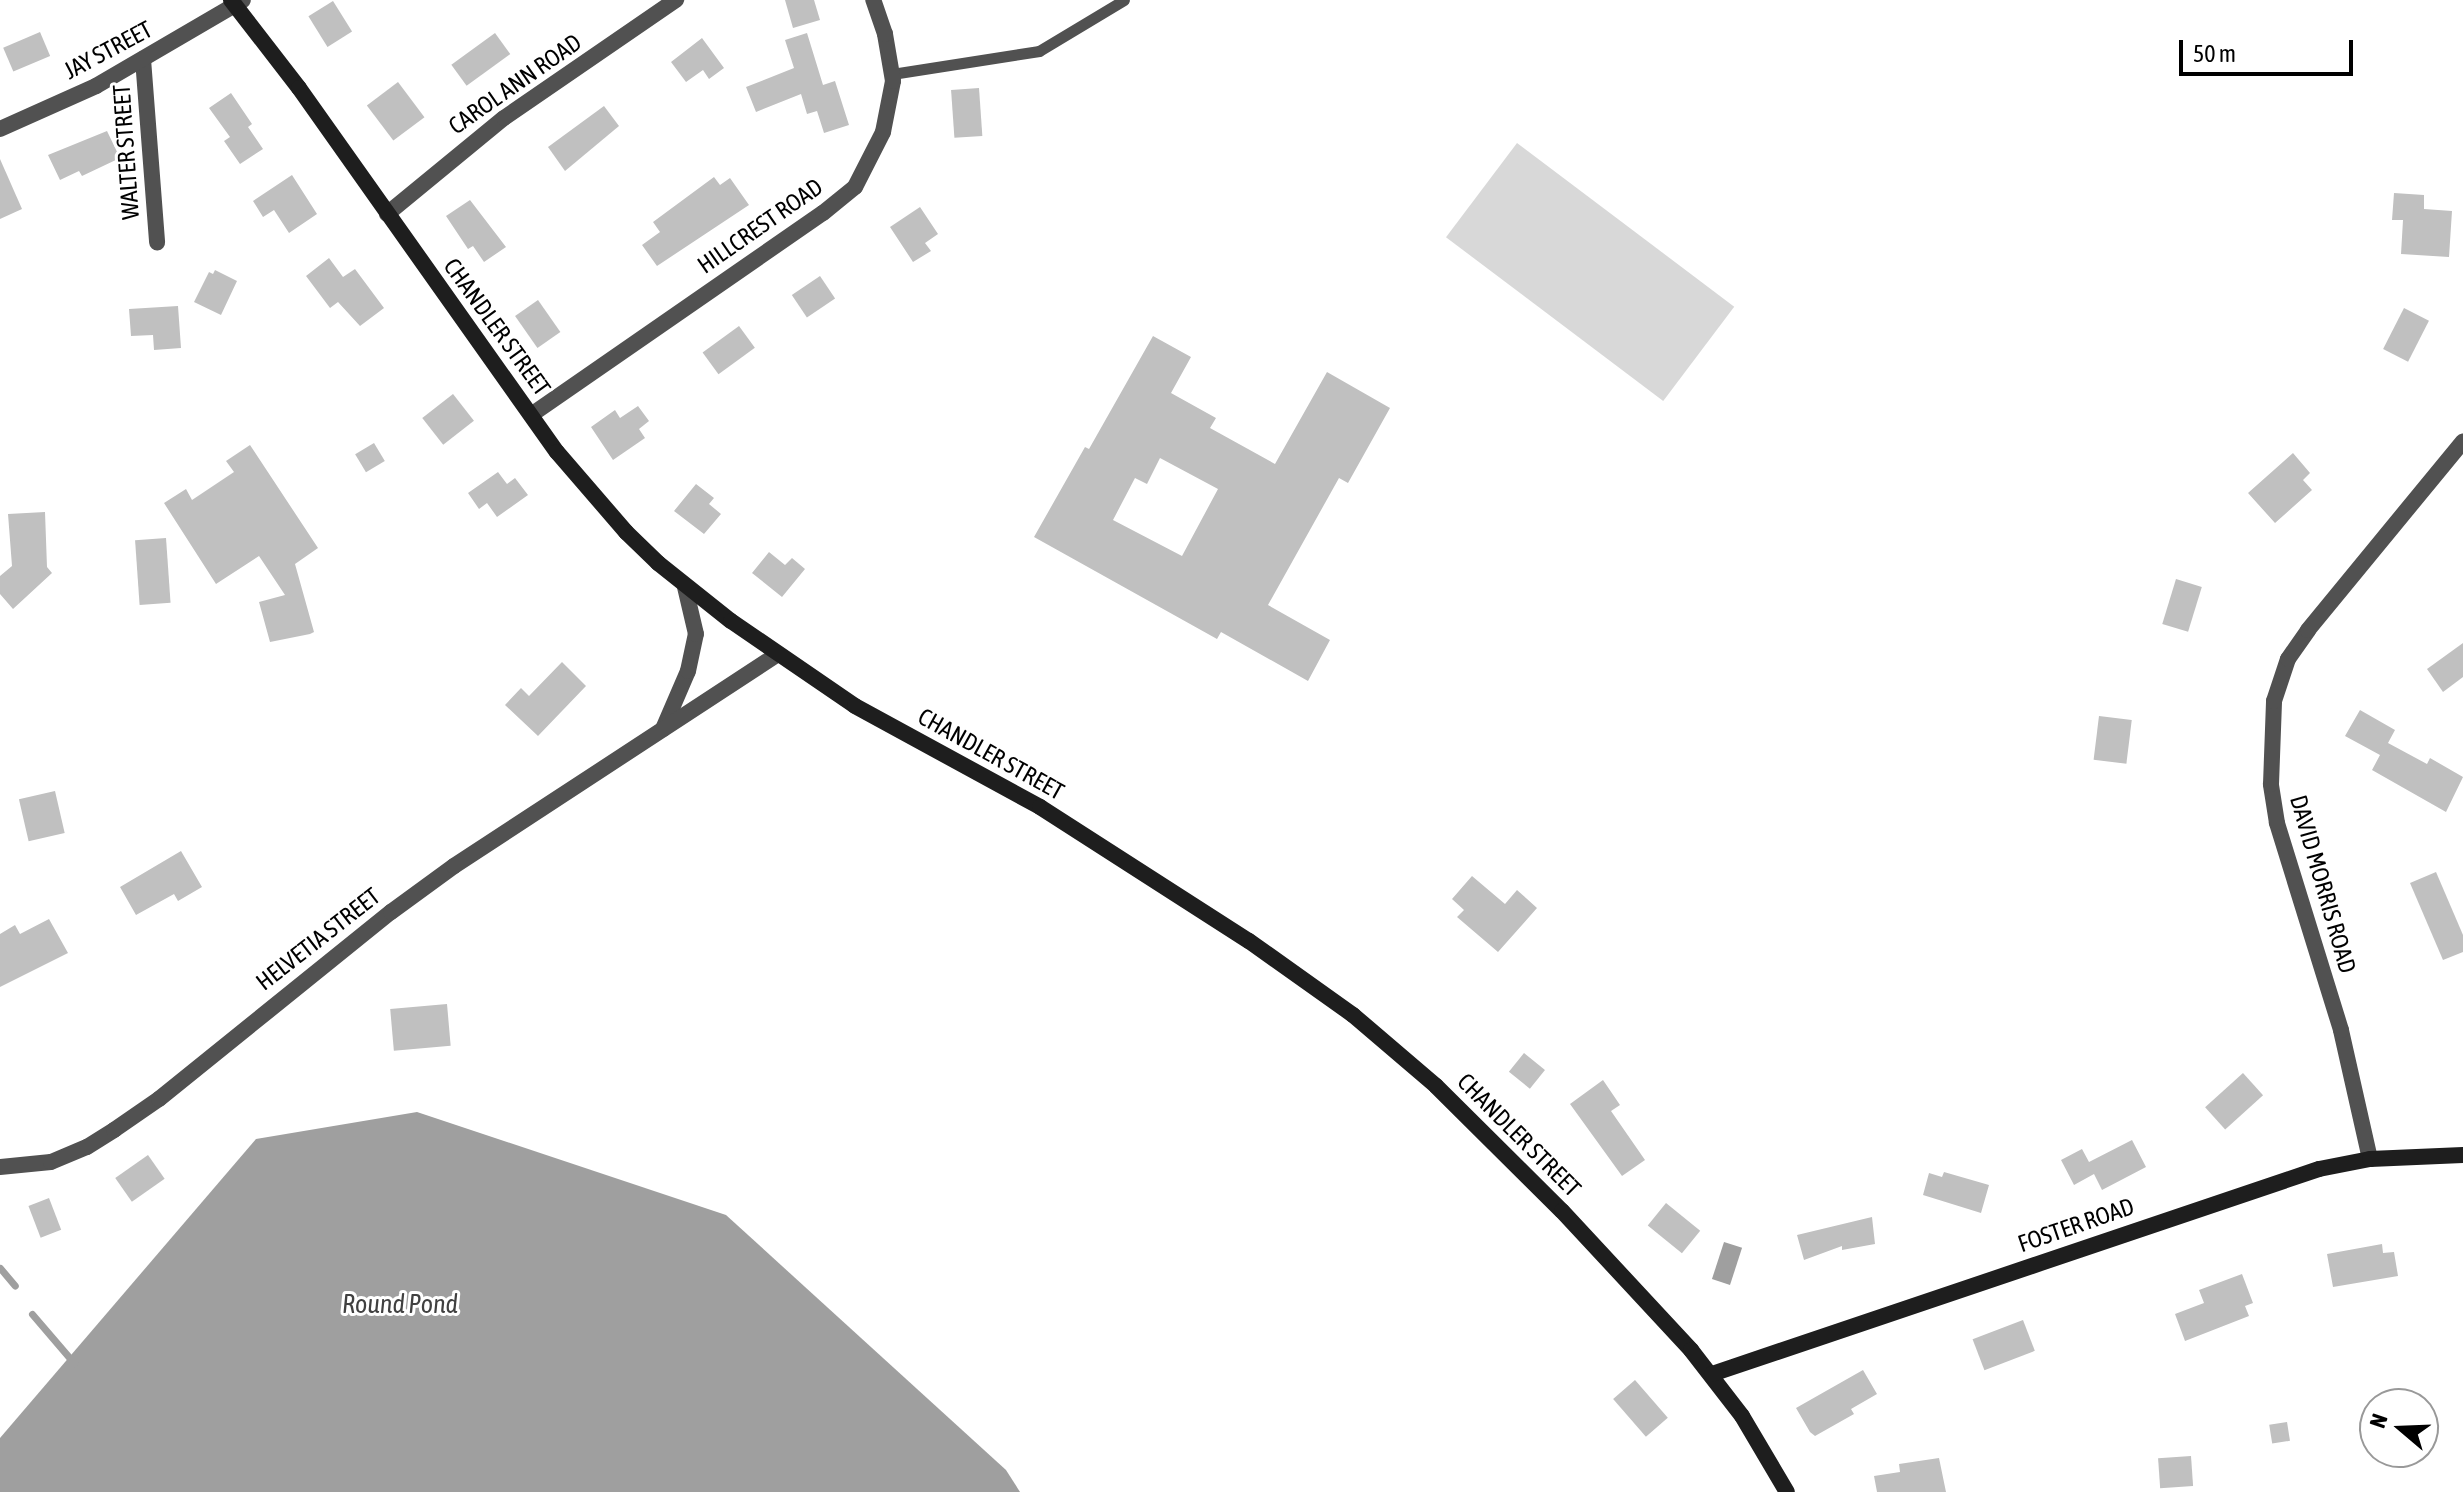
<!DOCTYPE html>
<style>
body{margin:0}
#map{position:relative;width:2463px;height:1492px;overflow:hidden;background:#fff;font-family:"Asap Condensed",sans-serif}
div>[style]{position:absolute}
.green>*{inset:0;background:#d8d8d8;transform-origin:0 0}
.water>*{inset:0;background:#9f9f9f;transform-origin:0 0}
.stream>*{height:7px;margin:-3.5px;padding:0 3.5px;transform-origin:3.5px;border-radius:3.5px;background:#9f9f9f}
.building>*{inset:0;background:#c0c0c0;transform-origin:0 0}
.lane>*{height:11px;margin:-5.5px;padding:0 5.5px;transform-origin:5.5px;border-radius:5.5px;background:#515151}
.street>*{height:16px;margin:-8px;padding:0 8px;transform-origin:8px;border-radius:8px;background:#515151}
.secondary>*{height:16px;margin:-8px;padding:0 8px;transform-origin:8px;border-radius:8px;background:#1e1e1e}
span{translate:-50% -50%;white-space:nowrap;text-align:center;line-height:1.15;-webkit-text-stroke:6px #fff;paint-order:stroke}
.street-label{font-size:24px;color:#000}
.water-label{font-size:26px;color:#404040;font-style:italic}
.north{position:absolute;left:2359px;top:1388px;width:80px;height:80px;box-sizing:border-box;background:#fff;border:2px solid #999;border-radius:50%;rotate:289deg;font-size:22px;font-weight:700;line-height:32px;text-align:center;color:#000}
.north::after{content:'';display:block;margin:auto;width:28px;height:36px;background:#000;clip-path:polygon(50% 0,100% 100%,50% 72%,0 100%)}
.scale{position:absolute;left:2179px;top:40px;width:174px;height:36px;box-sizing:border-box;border:4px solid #000;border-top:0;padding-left:10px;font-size:24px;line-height:28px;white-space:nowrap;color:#000;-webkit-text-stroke:6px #fff;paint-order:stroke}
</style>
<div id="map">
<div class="green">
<div style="left:1517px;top:143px;width:272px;height:118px;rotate:37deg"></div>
</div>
<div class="water">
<div style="clip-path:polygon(417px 1112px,726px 1215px,1006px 1470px,1020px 1492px,0 1492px,0 1438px,256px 1139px)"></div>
<div style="left:1724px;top:1242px;width:19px;height:39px;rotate:18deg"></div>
</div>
<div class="stream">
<div style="left:0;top:1268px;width:23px;rotate:50deg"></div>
<div style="left:32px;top:1314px;width:65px;rotate:49.4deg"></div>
</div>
<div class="building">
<div style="clip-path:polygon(785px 0,814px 0,820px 20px,793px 28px)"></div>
<div style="left:333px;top:1px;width:36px;height:29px;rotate:58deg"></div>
<div style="left:40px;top:32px;width:26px;height:40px;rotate:67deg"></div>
<div style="left:495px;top:33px;width:26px;height:54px;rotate:54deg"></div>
<div style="clip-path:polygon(807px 33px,823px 85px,835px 81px,849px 125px,824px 133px,817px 111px,807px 114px,801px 94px,756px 112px,746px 87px,794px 68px,785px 40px)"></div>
<div style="clip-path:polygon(702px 38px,724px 68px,709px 79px,703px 70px,686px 82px,671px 62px)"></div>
<div style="left:398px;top:82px;width:44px;height:39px;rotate:53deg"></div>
<div style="left:979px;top:88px;width:48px;height:28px;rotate:86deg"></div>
<div style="clip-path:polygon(231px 93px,252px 124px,248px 127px,263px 149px,240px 164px,224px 141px,230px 137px,209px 108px)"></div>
<div style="clip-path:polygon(604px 106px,619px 126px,565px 171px,548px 147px)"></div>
<div style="clip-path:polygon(107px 131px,120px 158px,82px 176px,79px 171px,60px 180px,48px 155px)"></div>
<div style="clip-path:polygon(0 159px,22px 209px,0 219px)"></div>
<div style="clip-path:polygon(292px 175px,317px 214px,289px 233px,274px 210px,263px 217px,253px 201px)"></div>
<div style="clip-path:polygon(714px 177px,720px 185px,730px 178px,749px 205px,657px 266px,642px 245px,660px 232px,653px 222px)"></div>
<div style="clip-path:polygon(2394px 193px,2424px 195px,2424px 209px,2452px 211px,2449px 257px,2401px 254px,2403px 220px,2392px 220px)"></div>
<div style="clip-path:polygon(470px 200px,506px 247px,484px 262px,473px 246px,468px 249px,446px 216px)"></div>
<div style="clip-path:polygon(920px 207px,938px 234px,925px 243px,931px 251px,913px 262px,890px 227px)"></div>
<div style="clip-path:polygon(329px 258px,343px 277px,355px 269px,384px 308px,360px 326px,338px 302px,330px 308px,306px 276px)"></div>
<div style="clip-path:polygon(215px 270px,237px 281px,221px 315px,194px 302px,209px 272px,213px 274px)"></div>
<div style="left:820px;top:276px;width:27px;height:34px;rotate:56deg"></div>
<div style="left:538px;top:300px;width:39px;height:28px;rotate:55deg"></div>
<div style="clip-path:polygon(178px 306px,181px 348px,154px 350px,153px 335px,131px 336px,129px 309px)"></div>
<div style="left:2404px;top:308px;width:28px;height:46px;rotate:27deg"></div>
<div style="left:739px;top:326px;width:27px;height:45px;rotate:54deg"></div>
<div style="clip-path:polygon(evenodd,1153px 336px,1191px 357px,1171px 393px,1216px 418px,1210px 428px,1275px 464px,1327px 372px,1390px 408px,1348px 483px,1339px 478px,1268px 605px,1330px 640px,1308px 681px,1221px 632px,1217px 639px,1034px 537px,1085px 447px,1089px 449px,1153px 336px,1160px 458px,1218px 489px,1182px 556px,1113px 520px,1135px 478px,1147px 484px,1160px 458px)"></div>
<div style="left:453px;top:394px;width:34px;height:39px;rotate:52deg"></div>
<div style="clip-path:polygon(638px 406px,649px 421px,639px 429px,645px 438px,613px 460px,591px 427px,615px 410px,620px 418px)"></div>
<div style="left:374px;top:443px;width:21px;height:22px;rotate:59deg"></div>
<div style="clip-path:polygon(250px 445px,318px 548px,295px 564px,314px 632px,310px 634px,270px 642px,259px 602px,285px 595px,259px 556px,216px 584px,164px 503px,186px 489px,192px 500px,234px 472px,226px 461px)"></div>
<div style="clip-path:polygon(2293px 453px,2310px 473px,2303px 480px,2312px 490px,2275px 523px,2248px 493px)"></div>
<div style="clip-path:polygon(498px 472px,507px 484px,515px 478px,528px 495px,497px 517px,487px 503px,479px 509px,468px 493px)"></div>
<div style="clip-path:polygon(696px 484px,714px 498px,709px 504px,721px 514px,704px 534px,674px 511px)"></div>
<div style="clip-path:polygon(45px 512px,47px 567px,52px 573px,13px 609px,0 594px,0 576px,12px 566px,8px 514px)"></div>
<div style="left:166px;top:538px;width:65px;height:31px;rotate:86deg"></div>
<div style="clip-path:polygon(769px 552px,785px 565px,792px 558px,805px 569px,782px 597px,752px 573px)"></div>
<div style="left:2176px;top:579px;width:27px;height:47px;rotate:17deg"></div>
<div style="clip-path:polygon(2463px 643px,2463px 677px,2443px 692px,2427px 669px)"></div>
<div style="clip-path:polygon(562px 662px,586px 686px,538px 736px,505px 705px,521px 688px,529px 696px)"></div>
<div style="clip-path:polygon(2360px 710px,2395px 730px,2388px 743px,2427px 764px,2430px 758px,2463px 777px,2446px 812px,2372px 770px,2380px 755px,2345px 736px)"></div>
<div style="left:2099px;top:716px;width:33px;height:44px;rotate:7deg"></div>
<div style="left:55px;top:791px;width:43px;height:37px;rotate:77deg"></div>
<div style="clip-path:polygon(181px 851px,202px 887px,178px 901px,174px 894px,136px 915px,120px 887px)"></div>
<div style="clip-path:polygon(2436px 872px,2463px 935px,2463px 952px,2443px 960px,2410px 883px)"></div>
<div style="clip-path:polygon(1472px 876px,1505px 904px,1517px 890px,1537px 908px,1498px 952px,1457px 917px,1464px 910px,1452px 899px)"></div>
<div style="clip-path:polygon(49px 919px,68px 953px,0 987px,0 934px,15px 925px,20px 934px)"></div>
<div style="left:447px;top:1004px;width:42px;height:57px;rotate:85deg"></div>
<div style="left:1524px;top:1053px;width:27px;height:24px;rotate:39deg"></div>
<div style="left:2243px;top:1073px;width:30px;height:51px;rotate:48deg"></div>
<div style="clip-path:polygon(1603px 1080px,1620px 1105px,1611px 1111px,1645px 1160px,1622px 1176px,1570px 1104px)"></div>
<div style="clip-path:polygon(2132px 1140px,2146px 1167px,2102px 1190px,2094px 1174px,2074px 1185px,2061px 1160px,2082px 1149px,2089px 1162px)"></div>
<div style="left:148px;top:1155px;width:29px;height:40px;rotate:55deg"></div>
<div style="clip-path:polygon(1944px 1172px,1989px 1185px,1981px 1213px,1923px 1195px,1929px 1173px,1942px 1177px)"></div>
<div style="left:49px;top:1198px;width:34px;height:22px;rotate:69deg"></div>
<div style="left:1666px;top:1203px;width:44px;height:29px;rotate:39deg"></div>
<div style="clip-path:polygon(1872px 1217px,1875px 1244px,1842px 1250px,1842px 1246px,1804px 1260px,1797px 1235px)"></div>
<div style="clip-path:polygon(2382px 1244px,2383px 1253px,2394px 1252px,2398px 1276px,2333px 1287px,2327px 1254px)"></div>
<div style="clip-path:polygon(2242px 1274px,2253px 1303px,2245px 1306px,2249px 1316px,2185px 1341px,2175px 1314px,2204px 1303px,2199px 1290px)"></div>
<div style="left:2023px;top:1320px;width:33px;height:54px;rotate:69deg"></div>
<div style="clip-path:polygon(1863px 1370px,1877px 1394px,1851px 1409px,1854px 1414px,1815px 1436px,1810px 1432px,1796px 1408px)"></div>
<div style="left:1635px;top:1380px;width:50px;height:29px;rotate:49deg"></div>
<div style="left:2287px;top:1422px;width:19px;height:18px;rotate:81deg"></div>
<div style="left:2191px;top:1456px;width:30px;height:33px;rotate:86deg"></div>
<div style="clip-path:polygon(1939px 1458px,1946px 1492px,1877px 1492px,1874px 1476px,1900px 1472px,1899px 1464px)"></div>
</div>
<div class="lane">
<div style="left:892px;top:74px;width:149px;rotate:-8.9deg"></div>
<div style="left:1039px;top:51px;width:99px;rotate:-31deg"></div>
</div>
<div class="street">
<div style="left:143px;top:59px;width:184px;rotate:85.6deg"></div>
<div style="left:0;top:129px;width:105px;rotate:-24.1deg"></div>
<div style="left:96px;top:86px;width:170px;rotate:-30.3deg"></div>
<div style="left:387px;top:214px;width:151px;rotate:-39.4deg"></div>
<div style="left:504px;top:118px;width:209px;rotate:-34.5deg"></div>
<div style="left:531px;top:415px;width:355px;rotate:-34.7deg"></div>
<div style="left:823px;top:213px;width:41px;rotate:-39.1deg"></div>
<div style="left:855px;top:187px;width:62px;rotate:-63deg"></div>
<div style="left:883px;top:132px;width:52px;rotate:-78.9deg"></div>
<div style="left:893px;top:81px;width:48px;rotate:-99.7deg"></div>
<div style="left:885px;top:34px;width:36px;rotate:-109deg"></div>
<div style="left:663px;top:729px;width:63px;rotate:-66.7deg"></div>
<div style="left:688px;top:671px;width:38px;rotate:-78deg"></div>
<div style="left:696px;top:634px;width:48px;rotate:-103.2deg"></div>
<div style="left:2370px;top:1159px;width:132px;rotate:-102.7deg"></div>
<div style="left:2341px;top:1030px;width:217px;rotate:-107.2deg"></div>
<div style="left:2277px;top:823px;width:39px;rotate:-99deg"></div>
<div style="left:2271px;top:784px;width:83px;rotate:-87.9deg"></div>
<div style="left:2274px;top:701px;width:44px;rotate:-71.6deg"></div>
<div style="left:2288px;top:659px;width:35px;rotate:-55deg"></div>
<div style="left:2308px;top:630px;width:244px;rotate:-50.6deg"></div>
<div style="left:0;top:1167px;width:51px;rotate:-5.6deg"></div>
<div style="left:51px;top:1162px;width:39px;rotate:-23deg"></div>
<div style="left:87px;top:1147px;width:32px;rotate:-32deg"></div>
<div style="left:114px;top:1130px;width:55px;rotate:-34.6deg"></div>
<div style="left:159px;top:1099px;width:298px;rotate:-38.9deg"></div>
<div style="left:391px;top:912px;width:78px;rotate:-36.1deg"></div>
<div style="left:454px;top:866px;width:387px;rotate:-33.2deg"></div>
</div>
<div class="secondary">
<div style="left:231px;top:0;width:111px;rotate:52.3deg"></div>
<div style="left:299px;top:88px;width:446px;rotate:54.7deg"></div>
<div style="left:557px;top:452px;width:106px;rotate:49.2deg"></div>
<div style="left:626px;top:532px;width:45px;rotate:44.1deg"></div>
<div style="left:658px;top:563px;width:93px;rotate:38.5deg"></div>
<div style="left:731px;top:621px;width:150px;rotate:34.4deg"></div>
<div style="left:855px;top:706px;width:211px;rotate:28.6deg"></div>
<div style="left:1040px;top:807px;width:248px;rotate:32.7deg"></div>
<div style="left:1249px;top:941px;width:128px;rotate:35.4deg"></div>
<div style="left:1353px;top:1015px;width:109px;rotate:40.5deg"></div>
<div style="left:1436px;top:1086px;width:177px;rotate:44.8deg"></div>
<div style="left:1562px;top:1211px;width:190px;rotate:47.1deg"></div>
<div style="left:1691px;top:1350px;width:83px;rotate:52.3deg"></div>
<div style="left:1742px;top:1416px;width:88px;rotate:59.4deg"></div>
<div style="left:1712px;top:1374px;width:641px;rotate:-18.66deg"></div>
<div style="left:2319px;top:1169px;width:52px;rotate:-11.1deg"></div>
<div style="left:2370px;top:1159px;width:93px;rotate:-2.5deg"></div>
</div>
<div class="street-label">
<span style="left:108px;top:50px;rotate:-28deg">JAY STREET</span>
<span style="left:515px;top:84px;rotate:-35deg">CAROL ANN ROAD</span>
<span style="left:126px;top:152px;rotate:-94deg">WALTER STREET</span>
<span style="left:760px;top:226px;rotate:-35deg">HILLCREST ROAD</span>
<span style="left:497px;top:327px;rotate:54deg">CHANDLER STREET</span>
<span style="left:991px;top:754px;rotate:29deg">CHANDLER STREET</span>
<span style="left:2323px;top:884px;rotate:74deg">DAVID MORRIS ROAD</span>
<span style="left:318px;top:939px;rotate:-38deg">HELVETIA STREET</span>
<span style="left:1519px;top:1135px;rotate:45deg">CHANDLER STREET</span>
<span style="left:2076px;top:1225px;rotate:-19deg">FOSTER ROAD</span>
</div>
<div class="water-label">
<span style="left:400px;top:1305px">Round Pond</span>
</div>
<div class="north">N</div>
<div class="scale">50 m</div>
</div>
